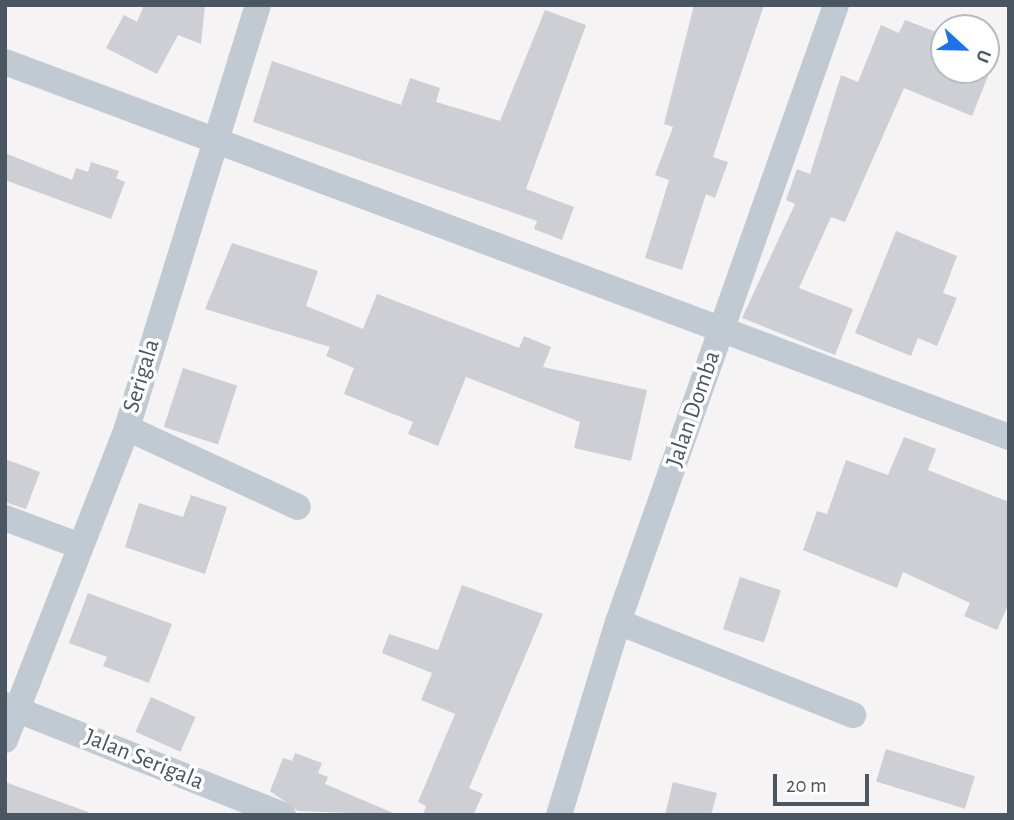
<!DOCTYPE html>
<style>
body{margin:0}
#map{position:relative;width:1014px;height:820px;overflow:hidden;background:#f5f3f3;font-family:"Alegreya Sans",sans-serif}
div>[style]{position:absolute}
.building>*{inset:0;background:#cdcfd5;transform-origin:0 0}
.minor>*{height:26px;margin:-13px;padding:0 13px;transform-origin:13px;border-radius:13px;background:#c1cad2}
span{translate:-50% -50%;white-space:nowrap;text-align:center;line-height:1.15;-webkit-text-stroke:7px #fff;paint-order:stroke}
.street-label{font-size:24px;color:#4a5661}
.frame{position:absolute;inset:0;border:7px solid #4a5661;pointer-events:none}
.north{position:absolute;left:930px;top:14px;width:70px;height:70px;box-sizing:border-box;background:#fff;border:2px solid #b7bbc0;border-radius:50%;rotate:112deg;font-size:19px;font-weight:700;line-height:28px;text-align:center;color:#4a5661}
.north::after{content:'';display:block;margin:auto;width:24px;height:32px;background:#1a73e8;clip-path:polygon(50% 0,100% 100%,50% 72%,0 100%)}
.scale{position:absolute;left:773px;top:774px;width:96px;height:32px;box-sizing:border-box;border:4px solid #4a5661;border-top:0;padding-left:9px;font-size:21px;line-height:24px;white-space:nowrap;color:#4a5661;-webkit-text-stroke:5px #fff;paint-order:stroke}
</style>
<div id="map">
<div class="building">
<div style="clip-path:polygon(144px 5px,205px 5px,201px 44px,178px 35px,157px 74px,106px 48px,124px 15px,137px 22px)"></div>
<div style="clip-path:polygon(694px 5px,764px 5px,713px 157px,728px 162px,715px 198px,706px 194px,682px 270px,645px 258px,669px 180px,655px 175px,673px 127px,664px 124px)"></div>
<div style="clip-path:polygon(545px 10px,586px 25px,526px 189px,574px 207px,562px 240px,534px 229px,537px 221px,253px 122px,272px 61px,401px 105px,410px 78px,440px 88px,436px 102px,500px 121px)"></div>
<div style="clip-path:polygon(905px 20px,944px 35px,944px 70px,986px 70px,986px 52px,996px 56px,972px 116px,904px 88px,845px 222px,831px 217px,799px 288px,853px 309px,835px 355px,742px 318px,795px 204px,786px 200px,797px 169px,810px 174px,841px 75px,858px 82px,881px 25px,899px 33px)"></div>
<div style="clip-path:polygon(5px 153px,72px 180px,76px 168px,88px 172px,91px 162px,119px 171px,116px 178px,125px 182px,111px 219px,5px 180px)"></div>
<div style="clip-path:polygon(896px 231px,957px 256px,943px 293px,957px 298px,937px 346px,918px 338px,911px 356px,855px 333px)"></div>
<div style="clip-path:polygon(232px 243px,318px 271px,306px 306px,363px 329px,377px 294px,519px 348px,524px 336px,551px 347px,543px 367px,647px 390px,631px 461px,574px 448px,580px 422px,466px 377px,438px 446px,408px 434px,413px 422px,344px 394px,354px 368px,326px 356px,330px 347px,205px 309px)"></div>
<div style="left:183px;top:368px;width:57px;height:62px;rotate:18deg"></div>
<div style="clip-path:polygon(904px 437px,936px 449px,928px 470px,1009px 502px,1009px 603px,997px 630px,964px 616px,970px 603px,903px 572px,897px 588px,803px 550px,817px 511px,827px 514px,846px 460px,888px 475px)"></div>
<div style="clip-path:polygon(5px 459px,40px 472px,26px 509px,5px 502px)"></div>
<div style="clip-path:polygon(191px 495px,227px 507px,205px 574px,125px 547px,139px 503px,183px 517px)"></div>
<div style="left:740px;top:577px;width:43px;height:55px;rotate:18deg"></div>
<div style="clip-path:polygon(462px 585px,543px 614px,469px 788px,483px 794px,473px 815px,423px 815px,426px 806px,418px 802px,455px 714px,421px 700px,432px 673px,382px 653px,389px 634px,438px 650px)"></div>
<div style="clip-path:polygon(88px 593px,172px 624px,149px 683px,103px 666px,107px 657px,69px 643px)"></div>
<div style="left:151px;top:697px;width:49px;height:38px;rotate:24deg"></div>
<div style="left:886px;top:749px;width:93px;height:34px;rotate:17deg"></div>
<div style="clip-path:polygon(295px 753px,322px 763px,318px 773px,328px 777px,325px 784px,398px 815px,298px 811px,270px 791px,283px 758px,292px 761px)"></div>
<div style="clip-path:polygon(5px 782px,88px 812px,87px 815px,5px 815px)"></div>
<div style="clip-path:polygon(673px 782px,717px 793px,711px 815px,665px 815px)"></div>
</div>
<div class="minor">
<div style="left:5px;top:62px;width:1072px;rotate:20.48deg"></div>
<div style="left:127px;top:428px;width:188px;rotate:24.8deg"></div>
<div style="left:5px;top:518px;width:80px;rotate:20.5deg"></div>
<div style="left:618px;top:622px;width:253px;rotate:21.6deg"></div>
<div style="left:5px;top:705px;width:299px;rotate:21.6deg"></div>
<div style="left:5px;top:740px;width:335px;rotate:-68.6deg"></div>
<div style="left:127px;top:428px;width:443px;rotate:-72.8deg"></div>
<div style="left:559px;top:815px;width:202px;rotate:-73deg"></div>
<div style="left:618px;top:622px;width:654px;rotate:-70.54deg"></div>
</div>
<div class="street-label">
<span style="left:142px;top:376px;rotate:-73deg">Serigala</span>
<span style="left:694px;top:409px;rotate:-71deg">Jalan Domba</span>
<span style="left:144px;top:760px;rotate:22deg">Jalan Serigala</span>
</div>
<div class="frame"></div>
<div class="north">U</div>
<div class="scale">20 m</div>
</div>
